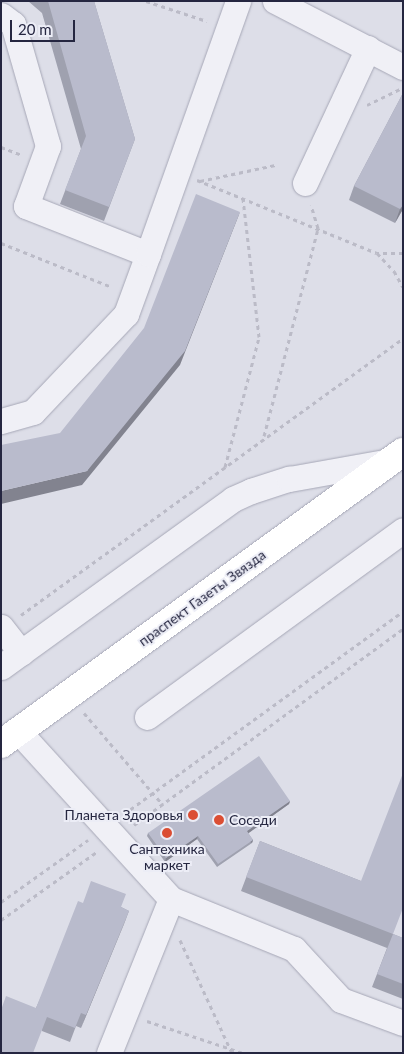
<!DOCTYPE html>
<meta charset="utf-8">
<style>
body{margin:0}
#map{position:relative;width:404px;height:1054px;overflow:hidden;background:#dddee8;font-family:Lato,sans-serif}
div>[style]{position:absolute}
.path>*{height:3px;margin-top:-1.5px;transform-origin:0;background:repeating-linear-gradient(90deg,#bbbbc7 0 4px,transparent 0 8px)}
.roads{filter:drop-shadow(0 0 1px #a6a7b6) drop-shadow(0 0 1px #a6a7b6)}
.minor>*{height:25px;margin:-12.5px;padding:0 12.5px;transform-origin:12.5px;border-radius:12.5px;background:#f0f0f6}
.major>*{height:28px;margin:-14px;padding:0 14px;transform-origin:14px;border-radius:14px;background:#fff}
.wall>*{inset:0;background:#9fa1af}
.shaded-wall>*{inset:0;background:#82838f;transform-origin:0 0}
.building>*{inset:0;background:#b9bbcc}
.dots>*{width:14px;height:14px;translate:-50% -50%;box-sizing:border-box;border:2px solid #ecedf6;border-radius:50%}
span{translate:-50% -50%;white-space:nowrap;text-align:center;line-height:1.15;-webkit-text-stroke:4px #ecedf6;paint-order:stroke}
.street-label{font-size:14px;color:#252640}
.poi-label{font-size:14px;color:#252640}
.right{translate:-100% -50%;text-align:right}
.left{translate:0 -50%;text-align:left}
.frame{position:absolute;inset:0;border:2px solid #252640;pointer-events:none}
.scale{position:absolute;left:10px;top:20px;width:65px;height:22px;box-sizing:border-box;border:2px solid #252640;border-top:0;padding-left:6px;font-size:15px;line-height:18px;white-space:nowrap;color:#252640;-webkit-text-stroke:4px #ecedf6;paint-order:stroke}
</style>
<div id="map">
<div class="path">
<div style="left:146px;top:1px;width:64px;rotate:18.2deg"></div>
<div style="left:367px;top:105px;width:37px;rotate:-26deg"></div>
<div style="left:1px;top:147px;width:22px;rotate:21deg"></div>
<div style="left:197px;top:180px;width:194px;rotate:22.1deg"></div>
<div style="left:200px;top:181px;width:77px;rotate:-12deg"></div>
<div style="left:1px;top:243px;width:119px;rotate:21.6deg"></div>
<div style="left:403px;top:253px;width:26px;rotate:180deg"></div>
<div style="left:377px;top:253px;width:25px;rotate:47deg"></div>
<div style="left:394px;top:271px;width:18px;rotate:61deg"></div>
<div style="left:264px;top:436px;width:215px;rotate:-75.4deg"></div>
<div style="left:318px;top:228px;width:24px;rotate:-107deg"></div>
<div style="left:225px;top:467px;width:134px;rotate:-75.3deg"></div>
<div style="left:259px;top:337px;width:139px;rotate:-96.6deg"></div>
<div style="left:21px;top:615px;width:472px;rotate:-35.9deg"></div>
<div style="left:84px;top:713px;width:121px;rotate:49.3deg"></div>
<div style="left:124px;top:814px;width:345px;rotate:-36deg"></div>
<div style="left:134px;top:825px;width:333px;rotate:-36.1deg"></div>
<div style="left:1px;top:902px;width:107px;rotate:-35.5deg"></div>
<div style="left:1px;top:920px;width:119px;rotate:-35.4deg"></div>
<div style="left:180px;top:940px;width:124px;rotate:65.3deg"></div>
<div style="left:147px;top:1021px;width:101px;rotate:18.4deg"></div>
</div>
<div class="roads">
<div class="minor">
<div style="left:275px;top:1px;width:144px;rotate:27.3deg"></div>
<div style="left:1px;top:15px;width:15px;rotate:37deg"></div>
<div style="left:13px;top:24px;width:127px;rotate:74deg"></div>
<div style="left:48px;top:146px;width:64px;rotate:110.1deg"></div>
<div style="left:26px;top:206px;width:131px;rotate:21.5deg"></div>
<div style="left:148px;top:254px;width:64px;rotate:110.1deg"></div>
<div style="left:126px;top:314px;width:135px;rotate:133.5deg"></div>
<div style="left:33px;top:412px;width:33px;rotate:164deg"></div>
<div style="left:305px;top:183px;width:149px;rotate:-65deg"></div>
<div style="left:148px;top:254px;width:269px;rotate:-70.4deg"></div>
<div style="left:1px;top:627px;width:33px;rotate:52deg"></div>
<div style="left:1px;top:667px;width:286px;rotate:-35.9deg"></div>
<div style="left:233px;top:499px;width:20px;rotate:-24deg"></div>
<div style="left:251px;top:491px;width:40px;rotate:-18deg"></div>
<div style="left:289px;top:479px;width:103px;rotate:-10.1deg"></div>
<div style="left:147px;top:717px;width:317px;rotate:-36.1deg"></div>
<div style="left:19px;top:732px;width:226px;rotate:47.7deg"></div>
<div style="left:171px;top:899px;width:133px;rotate:22.1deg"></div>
<div style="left:294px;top:949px;width:69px;rotate:47.3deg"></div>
<div style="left:341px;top:1000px;width:66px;rotate:20.4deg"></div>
<div style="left:109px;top:1053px;width:166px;rotate:-68.1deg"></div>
</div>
<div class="major">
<div style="left:1px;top:744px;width:497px;rotate:-36deg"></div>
</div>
</div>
<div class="wall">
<div style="clip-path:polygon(28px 1px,94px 1px,135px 139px,104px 221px,60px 204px,81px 149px,42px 13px)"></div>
<div style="clip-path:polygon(403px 93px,403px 209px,395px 223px,349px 200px,354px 186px)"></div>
<div style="clip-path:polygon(290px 801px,289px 804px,248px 833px,253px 840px,252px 843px,217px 867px,197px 839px,165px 862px,147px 836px,148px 833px)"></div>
<div style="clip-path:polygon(260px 841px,361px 881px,393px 934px,403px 938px,403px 999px,372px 987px,387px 948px,241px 891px)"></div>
<div style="clip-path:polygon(83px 903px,121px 907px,129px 911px,81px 1028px,76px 1026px,70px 1042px,42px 1031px,36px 1008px)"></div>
</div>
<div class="shaded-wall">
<div style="clip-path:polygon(403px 205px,403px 209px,395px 223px,400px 209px)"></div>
<div style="clip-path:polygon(240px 212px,180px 365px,82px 485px,1px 504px,1px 491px,87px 471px)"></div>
<div style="clip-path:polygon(290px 801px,289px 804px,246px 835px,247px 831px)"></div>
<div style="clip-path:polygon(198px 836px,197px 839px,165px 862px,166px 858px)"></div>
<div style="left:253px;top:840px;width:3px;height:42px;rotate:108deg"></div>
<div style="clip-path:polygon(129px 911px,124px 924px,81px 1028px,86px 1015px)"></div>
</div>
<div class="building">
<div style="clip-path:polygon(48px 1px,94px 1px,135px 139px,109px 207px,65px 190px,86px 136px)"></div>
<div style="clip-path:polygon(403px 93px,403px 205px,400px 209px,354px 186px)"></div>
<div style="clip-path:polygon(196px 194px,240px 212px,185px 351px,87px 471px,1px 491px,1px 445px,60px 433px,144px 328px)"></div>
<div style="clip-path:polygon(259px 756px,290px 801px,247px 831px,253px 840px,218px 864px,198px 836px,166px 858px,148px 833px)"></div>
<div style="clip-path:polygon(403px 773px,403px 908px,393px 934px,246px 877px,260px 841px,361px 881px)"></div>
<div style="clip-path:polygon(91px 881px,126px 894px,121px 907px,129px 911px,86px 1015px,81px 1013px,75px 1028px,47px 1017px,33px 1053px,1px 1053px,1px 1010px,6px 996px,36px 1008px,78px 901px,83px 903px)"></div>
<div style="clip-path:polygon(393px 934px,403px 938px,403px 984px,377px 974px)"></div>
</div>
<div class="dots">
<div style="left:193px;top:815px;background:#db4e34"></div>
<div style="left:219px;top:820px;background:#db4e34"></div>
<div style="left:167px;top:833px;background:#db4e34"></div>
</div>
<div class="street-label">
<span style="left:202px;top:598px;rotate:-36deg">праспект Газеты Звязда</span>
</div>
<div class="poi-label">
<span class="right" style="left:183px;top:815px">Планета Здоровья</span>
<span class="left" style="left:229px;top:820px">Соседи</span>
<span style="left:167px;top:857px">Сантехника<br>маркет</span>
</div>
<div class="frame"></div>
<div class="scale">20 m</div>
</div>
